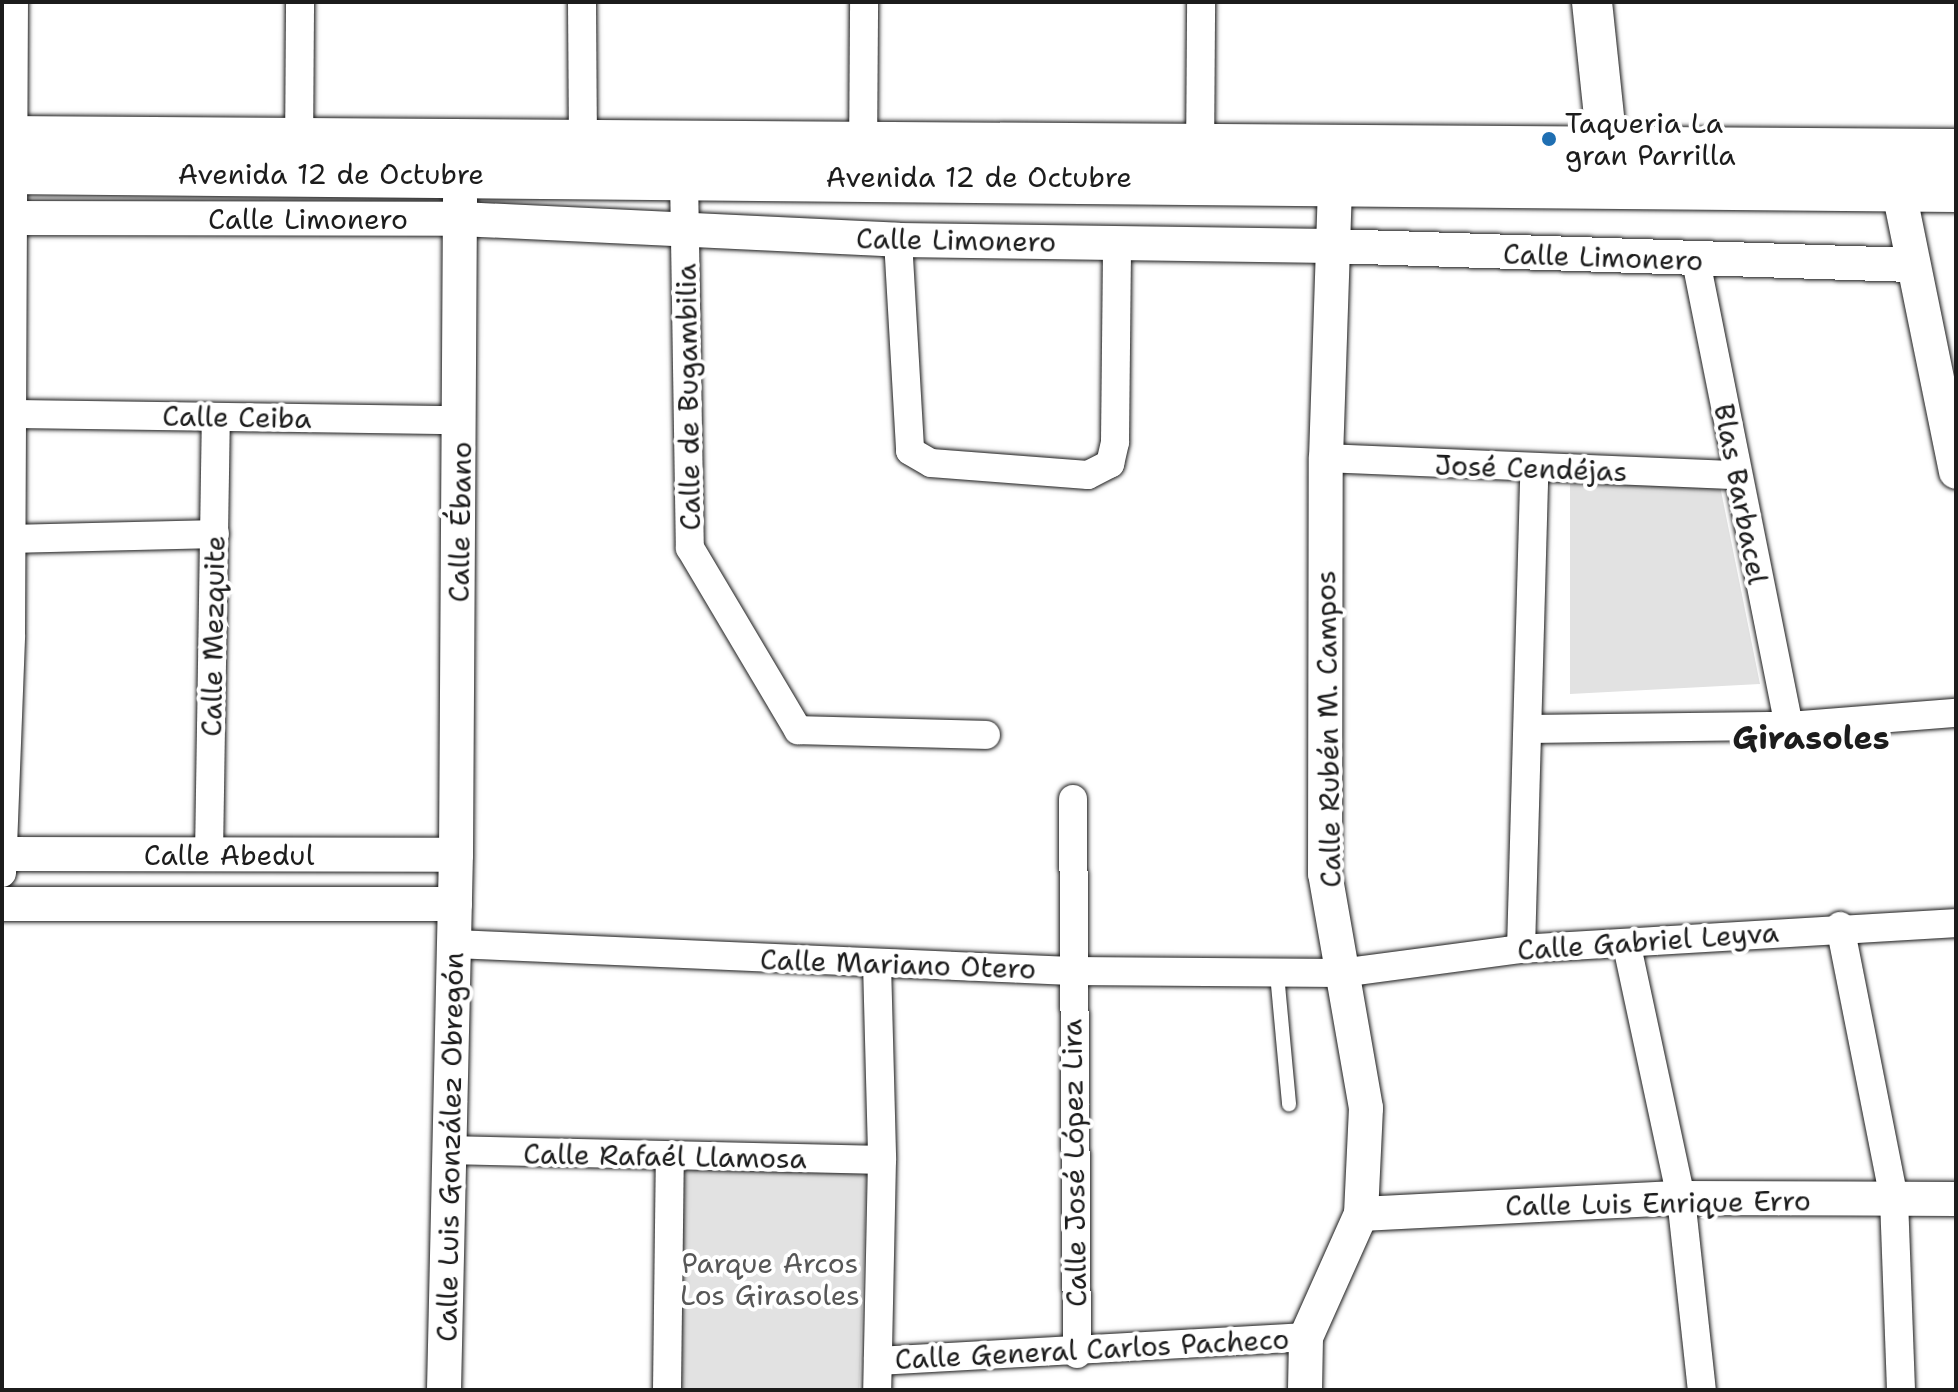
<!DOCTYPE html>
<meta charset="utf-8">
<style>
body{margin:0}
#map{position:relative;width:1958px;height:1392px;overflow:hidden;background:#fff;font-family:"Shantell Sans",sans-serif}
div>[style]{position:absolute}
.green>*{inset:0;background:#e2e2e2;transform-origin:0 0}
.roads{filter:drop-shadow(0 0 2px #1c1c1c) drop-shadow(0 0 2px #1c1c1c)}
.service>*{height:14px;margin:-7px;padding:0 7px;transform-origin:7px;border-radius:7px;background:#fff}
.minor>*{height:28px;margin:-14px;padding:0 14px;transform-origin:14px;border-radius:14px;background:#fff}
.tertiary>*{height:34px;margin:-17px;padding:0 17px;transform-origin:17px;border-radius:17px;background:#fff}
.secondary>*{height:40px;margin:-20px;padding:0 20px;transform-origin:20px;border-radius:20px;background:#fff}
.primary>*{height:44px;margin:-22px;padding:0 22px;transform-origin:22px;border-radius:22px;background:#fff}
.dots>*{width:22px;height:22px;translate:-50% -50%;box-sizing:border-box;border:4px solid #fff;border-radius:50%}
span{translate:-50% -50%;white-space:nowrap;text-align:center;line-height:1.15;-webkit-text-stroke:8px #fff;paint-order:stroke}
.poi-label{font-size:28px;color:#1c1c1c}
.left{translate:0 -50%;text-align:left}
.street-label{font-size:28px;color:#1c1c1c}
.park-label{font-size:28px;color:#575757}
.quarter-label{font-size:32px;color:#1c1c1c;font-weight:700}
.frame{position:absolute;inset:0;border:4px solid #1c1c1c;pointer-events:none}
</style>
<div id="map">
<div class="green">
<div style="clip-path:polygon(1570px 484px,1720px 486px,1760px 684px,1570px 694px)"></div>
<div style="left:678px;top:1162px;width:189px;height:228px;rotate:2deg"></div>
</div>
<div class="roads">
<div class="service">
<div style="left:1277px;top:974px;width:131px;rotate:84.7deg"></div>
</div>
<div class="minor">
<div style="left:582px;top:2px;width:157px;rotate:89.6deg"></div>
<div style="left:299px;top:153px;width:151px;rotate:-89.6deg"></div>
<div style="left:863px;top:159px;width:157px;rotate:-89.6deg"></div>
<div style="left:1200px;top:162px;width:160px;rotate:-89.6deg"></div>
<div style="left:684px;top:176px;width:372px;rotate:89.1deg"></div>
<div style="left:690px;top:548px;width:212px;rotate:59.3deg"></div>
<div style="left:798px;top:730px;width:188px;rotate:1.5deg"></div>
<div style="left:898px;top:240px;width:211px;rotate:86.7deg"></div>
<div style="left:910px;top:451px;width:24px;rotate:30deg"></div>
<div style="left:931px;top:463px;width:157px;rotate:4.4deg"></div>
<div style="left:1088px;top:475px;width:25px;rotate:-27deg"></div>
<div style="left:1110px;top:464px;width:23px;rotate:-77deg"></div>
<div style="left:1115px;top:442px;width:199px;rotate:-89.4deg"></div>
<div style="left:1696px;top:261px;width:474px;rotate:78.7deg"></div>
<div style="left:13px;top:414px;width:448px;rotate:0.8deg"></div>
<div style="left:1326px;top:458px;width:410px;rotate:2.4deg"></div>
<div style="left:12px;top:539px;width:203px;rotate:-1.4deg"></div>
<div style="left:1528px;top:729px;width:261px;rotate:-0.7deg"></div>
<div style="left:1789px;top:726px;width:168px;rotate:-4.5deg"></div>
<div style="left:1073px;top:799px;width:555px;rotate:89.59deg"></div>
<div style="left:209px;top:855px;width:438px;rotate:-89.1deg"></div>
<div style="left:2px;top:873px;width:238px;rotate:-87.8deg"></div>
<div style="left:11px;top:635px;width:633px;rotate:-89.73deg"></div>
<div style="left:1840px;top:926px;width:278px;rotate:78.8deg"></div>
<div style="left:1894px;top:1199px;width:191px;rotate:87.9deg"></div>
<div style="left:455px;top:944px;width:617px;rotate:2.51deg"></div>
<div style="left:1071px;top:971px;width:270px;rotate:0.4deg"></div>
<div style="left:1341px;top:973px;width:182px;rotate:-7.6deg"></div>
<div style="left:1521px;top:949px;width:436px;rotate:-3.4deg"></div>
<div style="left:1627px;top:946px;width:258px;rotate:77.9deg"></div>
<div style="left:1681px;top:1198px;width:193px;rotate:83.8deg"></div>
<div style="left:1521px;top:949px;width:479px;rotate:-88.4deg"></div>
<div style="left:877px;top:963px;width:197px;rotate:88.5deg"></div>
<div style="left:882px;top:1160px;width:230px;rotate:91.2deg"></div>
<div style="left:449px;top:1150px;width:433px;rotate:1.3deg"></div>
<div style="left:878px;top:1361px;width:429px;rotate:-3.2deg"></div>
<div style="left:667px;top:1390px;width:232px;rotate:-89.3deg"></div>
</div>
<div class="tertiary">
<div style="left:1894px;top:167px;width:311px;rotate:78.5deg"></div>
<div style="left:2px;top:218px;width:458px;rotate:0.1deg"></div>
<div style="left:460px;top:219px;width:439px;rotate:2.7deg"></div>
<div style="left:898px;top:240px;width:434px;rotate:0.8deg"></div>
<div style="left:1332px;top:246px;width:578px;rotate:1.88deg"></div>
<div style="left:2px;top:854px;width:454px;rotate:0.1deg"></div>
<div style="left:2px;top:904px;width:453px"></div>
<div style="left:1361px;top:1214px;width:320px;rotate:-2.9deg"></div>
<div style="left:1681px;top:1198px;width:275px;rotate:0.2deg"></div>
<div style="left:444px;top:1390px;width:535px;rotate:-88.72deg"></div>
<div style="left:456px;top:855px;width:656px;rotate:-89.65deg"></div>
<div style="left:1305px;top:1390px;width:53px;rotate:-88.9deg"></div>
<div style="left:1306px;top:1337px;width:135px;rotate:-65.9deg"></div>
<div style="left:1361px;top:1214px;width:106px;rotate:-87.3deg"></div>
<div style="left:1366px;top:1108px;width:238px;rotate:-99.9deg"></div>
<div style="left:1325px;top:874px;width:416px;rotate:-89.9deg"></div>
<div style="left:1326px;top:458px;width:296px;rotate:-88.1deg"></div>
</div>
<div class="secondary">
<div style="left:1592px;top:2px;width:181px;rotate:84deg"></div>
</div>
<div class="primary">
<div style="left:2px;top:138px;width:1954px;rotate:0.38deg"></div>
<div style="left:2px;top:172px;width:1954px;rotate:0.53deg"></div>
</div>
</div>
<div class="dots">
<div style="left:1549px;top:139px;background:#1f6fb2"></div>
</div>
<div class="poi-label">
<span class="left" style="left:1565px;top:139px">Taqueria La<br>gran Parrilla</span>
</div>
<div class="street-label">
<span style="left:331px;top:174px">Avenida 12 de Octubre</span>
<span style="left:979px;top:177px">Avenida 12 de Octubre</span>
<span style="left:308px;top:219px">Calle Limonero</span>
<span style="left:956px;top:240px;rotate:1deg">Calle Limonero</span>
<span style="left:1603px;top:257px;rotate:2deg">Calle Limonero</span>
<span style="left:688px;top:397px;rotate:-91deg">Calle de Bugambilia</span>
<span style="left:237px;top:417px;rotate:1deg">Calle Ceiba</span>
<span style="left:1531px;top:468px;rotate:2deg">José Cendéjas</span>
<span style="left:1741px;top:494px;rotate:79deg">Blas Barbacel</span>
<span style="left:460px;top:522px;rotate:-89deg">Calle Ébano</span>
<span style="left:213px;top:636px;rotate:-89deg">Calle Mezquite</span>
<span style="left:1328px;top:729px;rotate:-91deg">Calle Rubén M. Campos</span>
<span style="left:229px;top:855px">Calle Abedul</span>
<span style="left:1648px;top:941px;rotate:-4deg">Calle Gabriel Leyva</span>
<span style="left:898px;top:964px;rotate:2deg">Calle Mariano Otero</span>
<span style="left:450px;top:1147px;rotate:-89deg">Calle Luis González Obregón</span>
<span style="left:665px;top:1156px;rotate:1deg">Calle Rafaél Llamosa</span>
<span style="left:1074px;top:1163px;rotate:-91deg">Calle José López Lira</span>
<span style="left:1658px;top:1203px;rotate:-1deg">Calle Luis Enrique Erro</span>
<span style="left:1092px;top:1349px;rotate:-3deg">Calle General Carlos Pacheco</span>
</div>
<div class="park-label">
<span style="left:770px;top:1279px">Parque Arcos<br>Los Girasoles</span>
</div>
<div class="quarter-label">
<span style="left:1811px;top:738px">Girasoles</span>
</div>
<div class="frame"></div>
</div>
